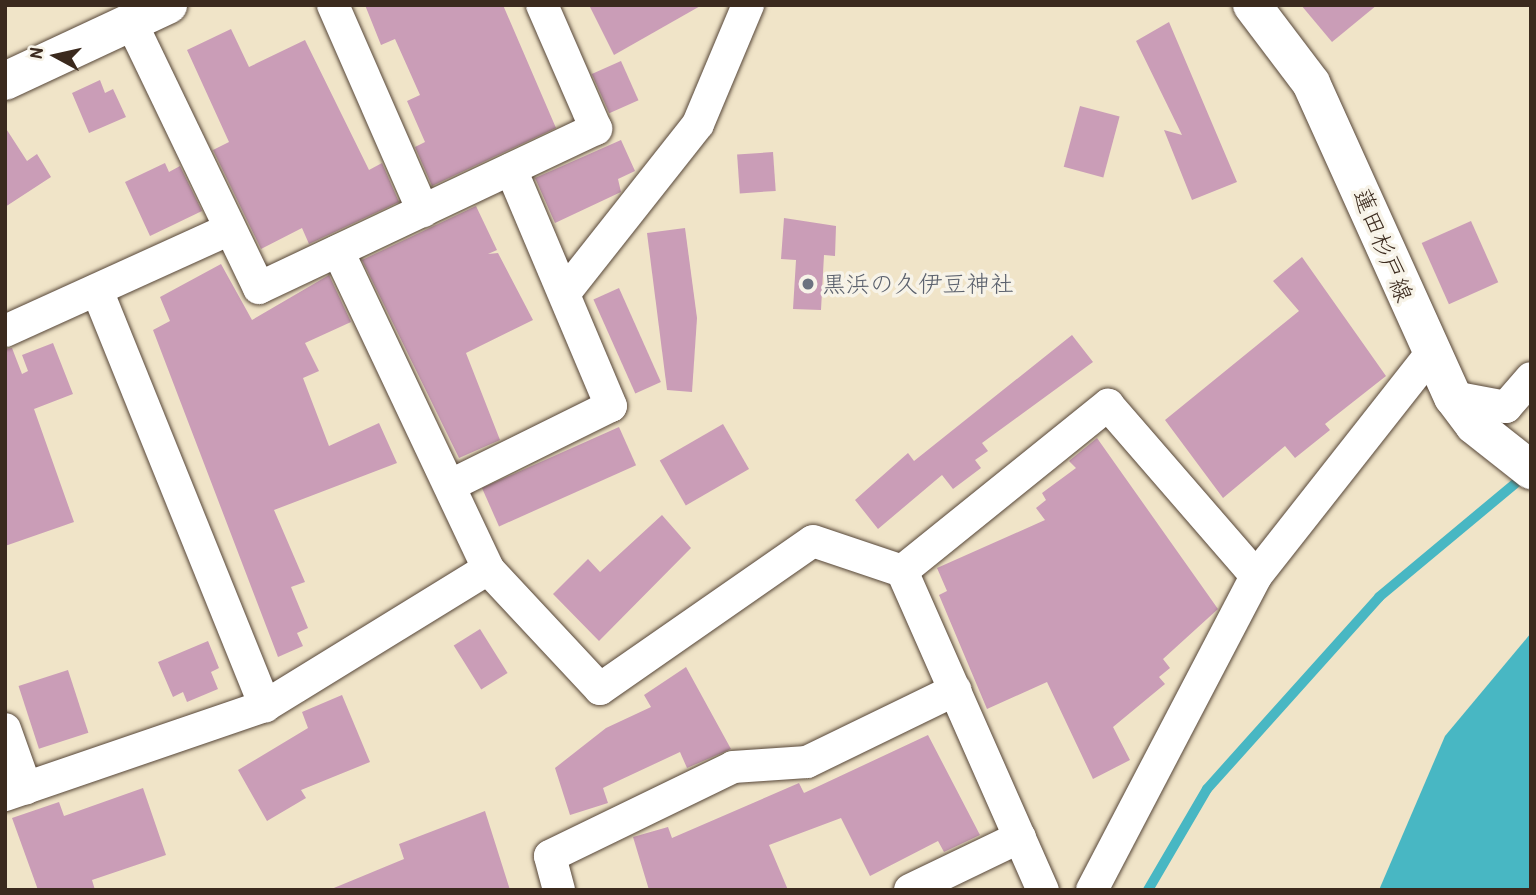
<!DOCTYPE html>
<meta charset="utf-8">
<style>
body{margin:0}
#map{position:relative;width:1536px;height:895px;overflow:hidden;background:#f0e4c8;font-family:"Patrick Hand","Klee One",sans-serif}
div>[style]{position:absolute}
.water>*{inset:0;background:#48b7c3}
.stream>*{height:10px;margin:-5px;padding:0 5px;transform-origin:5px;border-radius:5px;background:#48b7c3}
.building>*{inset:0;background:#ca9db7;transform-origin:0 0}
.roads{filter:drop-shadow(0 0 2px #564638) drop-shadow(0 0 2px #564638)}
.street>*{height:32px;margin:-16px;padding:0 16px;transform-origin:16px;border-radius:16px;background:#fff}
.secondary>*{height:38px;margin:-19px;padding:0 19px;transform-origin:19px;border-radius:19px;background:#fff}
.dots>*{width:19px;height:19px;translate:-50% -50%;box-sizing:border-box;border:4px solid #f7f3e8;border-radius:50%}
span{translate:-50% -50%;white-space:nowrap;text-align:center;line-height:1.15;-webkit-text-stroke:7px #f7f3e8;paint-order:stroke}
.street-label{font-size:24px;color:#3b2a1e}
.worship-label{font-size:24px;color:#5b616d}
.left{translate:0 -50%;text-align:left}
.frame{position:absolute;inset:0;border:7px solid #3b2a1e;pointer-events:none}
.north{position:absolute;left:21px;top:21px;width:70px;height:70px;-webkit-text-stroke:5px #f7f3e8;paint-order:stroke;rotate:278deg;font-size:19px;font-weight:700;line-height:28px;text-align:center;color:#3b2a1e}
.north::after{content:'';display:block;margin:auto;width:24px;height:32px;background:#3b2a1e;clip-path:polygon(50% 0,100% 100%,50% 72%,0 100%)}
</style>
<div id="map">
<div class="water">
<div style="clip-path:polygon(1531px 633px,1531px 890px,1379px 890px,1445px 736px)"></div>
</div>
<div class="stream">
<div style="left:1148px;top:890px;width:117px;rotate:-59.7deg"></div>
<div style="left:1207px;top:789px;width:258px;rotate:-48.1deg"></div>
<div style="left:1379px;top:597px;width:189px;rotate:-39.8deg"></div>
</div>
<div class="building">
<div style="clip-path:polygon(365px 5px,503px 5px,556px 128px,432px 186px,415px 147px,425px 142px,407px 101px,420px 95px,395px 39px,381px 45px)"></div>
<div style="clip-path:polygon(589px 5px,702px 5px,614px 55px)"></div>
<div style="clip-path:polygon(1301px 5px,1377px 5px,1332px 42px)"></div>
<div style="clip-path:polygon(1169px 22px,1237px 182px,1192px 200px,1164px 130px,1182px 135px,1136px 41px)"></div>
<div style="clip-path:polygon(231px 29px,249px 67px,305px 40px,369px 170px,382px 163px,399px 202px,309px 244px,302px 228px,261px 249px,213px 150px,229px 142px,187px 50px)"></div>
<div style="left:621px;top:61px;width:43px;height:32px;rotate:66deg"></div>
<div style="clip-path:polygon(100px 80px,105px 93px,113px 89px,126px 117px,89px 133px,72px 93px)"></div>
<div style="left:1080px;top:106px;width:41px;height:63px;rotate:15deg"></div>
<div style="clip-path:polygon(5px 127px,27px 161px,37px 154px,51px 177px,5px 207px)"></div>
<div style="clip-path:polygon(621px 140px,635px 171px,618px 179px,621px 192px,555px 223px,535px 178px)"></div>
<div style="left:773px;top:152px;width:39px;height:36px;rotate:86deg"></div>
<div style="clip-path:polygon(165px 163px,169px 172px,180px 166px,202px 211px,150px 236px,125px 182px)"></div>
<div style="clip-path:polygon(476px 206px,497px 250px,488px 254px,498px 253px,533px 320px,466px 353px,500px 440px,459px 458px,362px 260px)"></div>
<div style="clip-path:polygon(784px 218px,836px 226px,835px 256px,824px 255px,821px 310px,793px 309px,796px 260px,781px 259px)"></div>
<div style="left:1471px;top:221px;width:67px;height:54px;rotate:66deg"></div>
<div style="clip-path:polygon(685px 228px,697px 318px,692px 392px,667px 390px,647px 233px)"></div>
<div style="clip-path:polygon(1302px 257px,1386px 376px,1325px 424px,1330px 430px,1295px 458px,1285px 446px,1223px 498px,1165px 420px,1299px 311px,1273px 281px)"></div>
<div style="clip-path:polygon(221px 264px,252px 320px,329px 275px,351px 322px,305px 343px,319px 371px,303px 378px,329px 446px,379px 423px,397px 463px,274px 510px,305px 582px,291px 587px,308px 628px,297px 633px,303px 646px,278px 657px,153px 330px,170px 321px,160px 297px)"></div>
<div style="left:619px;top:288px;width:103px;height:28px;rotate:66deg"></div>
<div style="clip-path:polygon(1072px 335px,1093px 362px,982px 443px,988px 451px,975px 460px,981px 468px,953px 489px,942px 475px,878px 529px,855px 500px,908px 453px,914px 461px)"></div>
<div style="clip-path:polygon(53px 343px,73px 394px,34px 409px,74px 522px,5px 546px,5px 349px,12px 348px,22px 374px,28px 371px,22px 355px)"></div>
<div style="left:723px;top:424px;width:52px;height:73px;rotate:60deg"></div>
<div style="left:619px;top:427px;width:42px;height:150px;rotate:66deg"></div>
<div style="clip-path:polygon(1097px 438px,1218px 609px,1163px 659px,1170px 668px,1159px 677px,1165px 684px,1113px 727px,1130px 760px,1093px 779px,1047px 682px,987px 709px,939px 595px,947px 591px,937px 568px,1045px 520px,1036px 508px,1046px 500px,1042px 493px,1076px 468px,1069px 461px)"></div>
<div style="clip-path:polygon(662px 515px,691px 548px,599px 641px,553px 594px,588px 559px,600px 572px)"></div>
<div style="left:480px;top:629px;width:52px;height:31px;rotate:58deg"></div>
<div style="clip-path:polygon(208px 641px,219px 668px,211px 672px,218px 689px,187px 702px,183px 692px,173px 697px,158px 662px)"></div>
<div style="clip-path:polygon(686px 667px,731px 749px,687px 768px,680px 752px,603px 788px,608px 803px,570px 815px,555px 768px,606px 728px,651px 707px,644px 695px)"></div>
<div style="left:68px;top:670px;width:66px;height:52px;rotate:72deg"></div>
<div style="clip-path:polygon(342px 695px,370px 762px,301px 790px,306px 798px,267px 821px,238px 770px,308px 728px,302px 712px)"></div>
<div style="clip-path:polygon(928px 735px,980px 835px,944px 852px,938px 841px,870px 876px,841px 818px,769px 845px,788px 890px,649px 890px,633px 837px,668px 827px,672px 838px,799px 783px,804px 793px)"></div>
<div style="clip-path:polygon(143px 788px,166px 855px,92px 880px,95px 890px,38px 890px,12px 818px,59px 802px,64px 816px)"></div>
<div style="clip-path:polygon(485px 811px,510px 890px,329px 890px,404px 859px,399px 844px)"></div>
</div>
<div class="roads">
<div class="street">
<div style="left:333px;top:5px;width:225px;rotate:66.4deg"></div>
<div style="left:131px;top:22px;width:295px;rotate:64.3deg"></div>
<div style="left:259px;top:288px;width:373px;rotate:-25.3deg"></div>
<div style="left:596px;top:129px;width:135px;rotate:-113.5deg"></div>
<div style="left:338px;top:251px;width:352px;rotate:64.7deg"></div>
<div style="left:488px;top:569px;width:164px;rotate:47deg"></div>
<div style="left:600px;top:689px;width:259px;rotate:-34.8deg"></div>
<div style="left:813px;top:541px;width:94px;rotate:18.6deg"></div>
<div style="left:902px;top:571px;width:349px;rotate:66.2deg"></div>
<div style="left:97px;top:290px;width:449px;rotate:68deg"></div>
<div style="left:567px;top:290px;width:211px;rotate:-51.7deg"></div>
<div style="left:698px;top:124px;width:129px;rotate:-67.2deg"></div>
<div style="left:5px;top:331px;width:247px;rotate:-24.4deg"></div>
<div style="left:1453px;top:397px;width:54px;rotate:10.7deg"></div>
<div style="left:1506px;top:407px;width:38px;rotate:-49deg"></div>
<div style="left:453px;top:484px;width:176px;rotate:-26.3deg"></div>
<div style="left:611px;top:406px;width:257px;rotate:-112.9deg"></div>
<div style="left:902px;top:571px;width:265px;rotate:-38.9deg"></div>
<div style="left:1108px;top:405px;width:226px;rotate:49.1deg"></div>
<div style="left:5px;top:729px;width:63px;rotate:70.4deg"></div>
<div style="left:5px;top:795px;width:275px;rotate:-18.9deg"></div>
<div style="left:265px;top:706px;width:262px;rotate:-31.6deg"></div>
<div style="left:559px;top:890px;width:35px;rotate:-105deg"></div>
<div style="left:550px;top:856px;width:203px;rotate:-25.9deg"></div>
<div style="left:733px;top:767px;width:74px;rotate:-3.9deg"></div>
<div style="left:807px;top:762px;width:165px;rotate:-25.9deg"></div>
<div style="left:910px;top:890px;width:122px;rotate:-25.7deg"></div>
<div style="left:1092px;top:890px;width:354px;rotate:-62.4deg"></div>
<div style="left:1256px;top:576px;width:280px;rotate:-51.8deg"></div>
</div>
<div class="secondary">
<div style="left:1252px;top:5px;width:98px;rotate:52.9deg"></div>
<div style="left:1311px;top:83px;width:345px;rotate:65.7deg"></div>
<div style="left:1453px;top:397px;width:35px;rotate:53deg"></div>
<div style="left:1474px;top:425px;width:73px;rotate:38.3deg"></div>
<div style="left:5px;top:81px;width:180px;rotate:-25deg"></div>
</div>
</div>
<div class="dots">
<div style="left:808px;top:284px;background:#6b7280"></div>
</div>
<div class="street-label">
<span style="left:1383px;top:245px;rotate:68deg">蓮田杉戸線</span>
</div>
<div class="worship-label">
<span class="left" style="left:822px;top:284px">黒浜の久伊豆神社</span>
</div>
<div class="frame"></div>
<div class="north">N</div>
</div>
